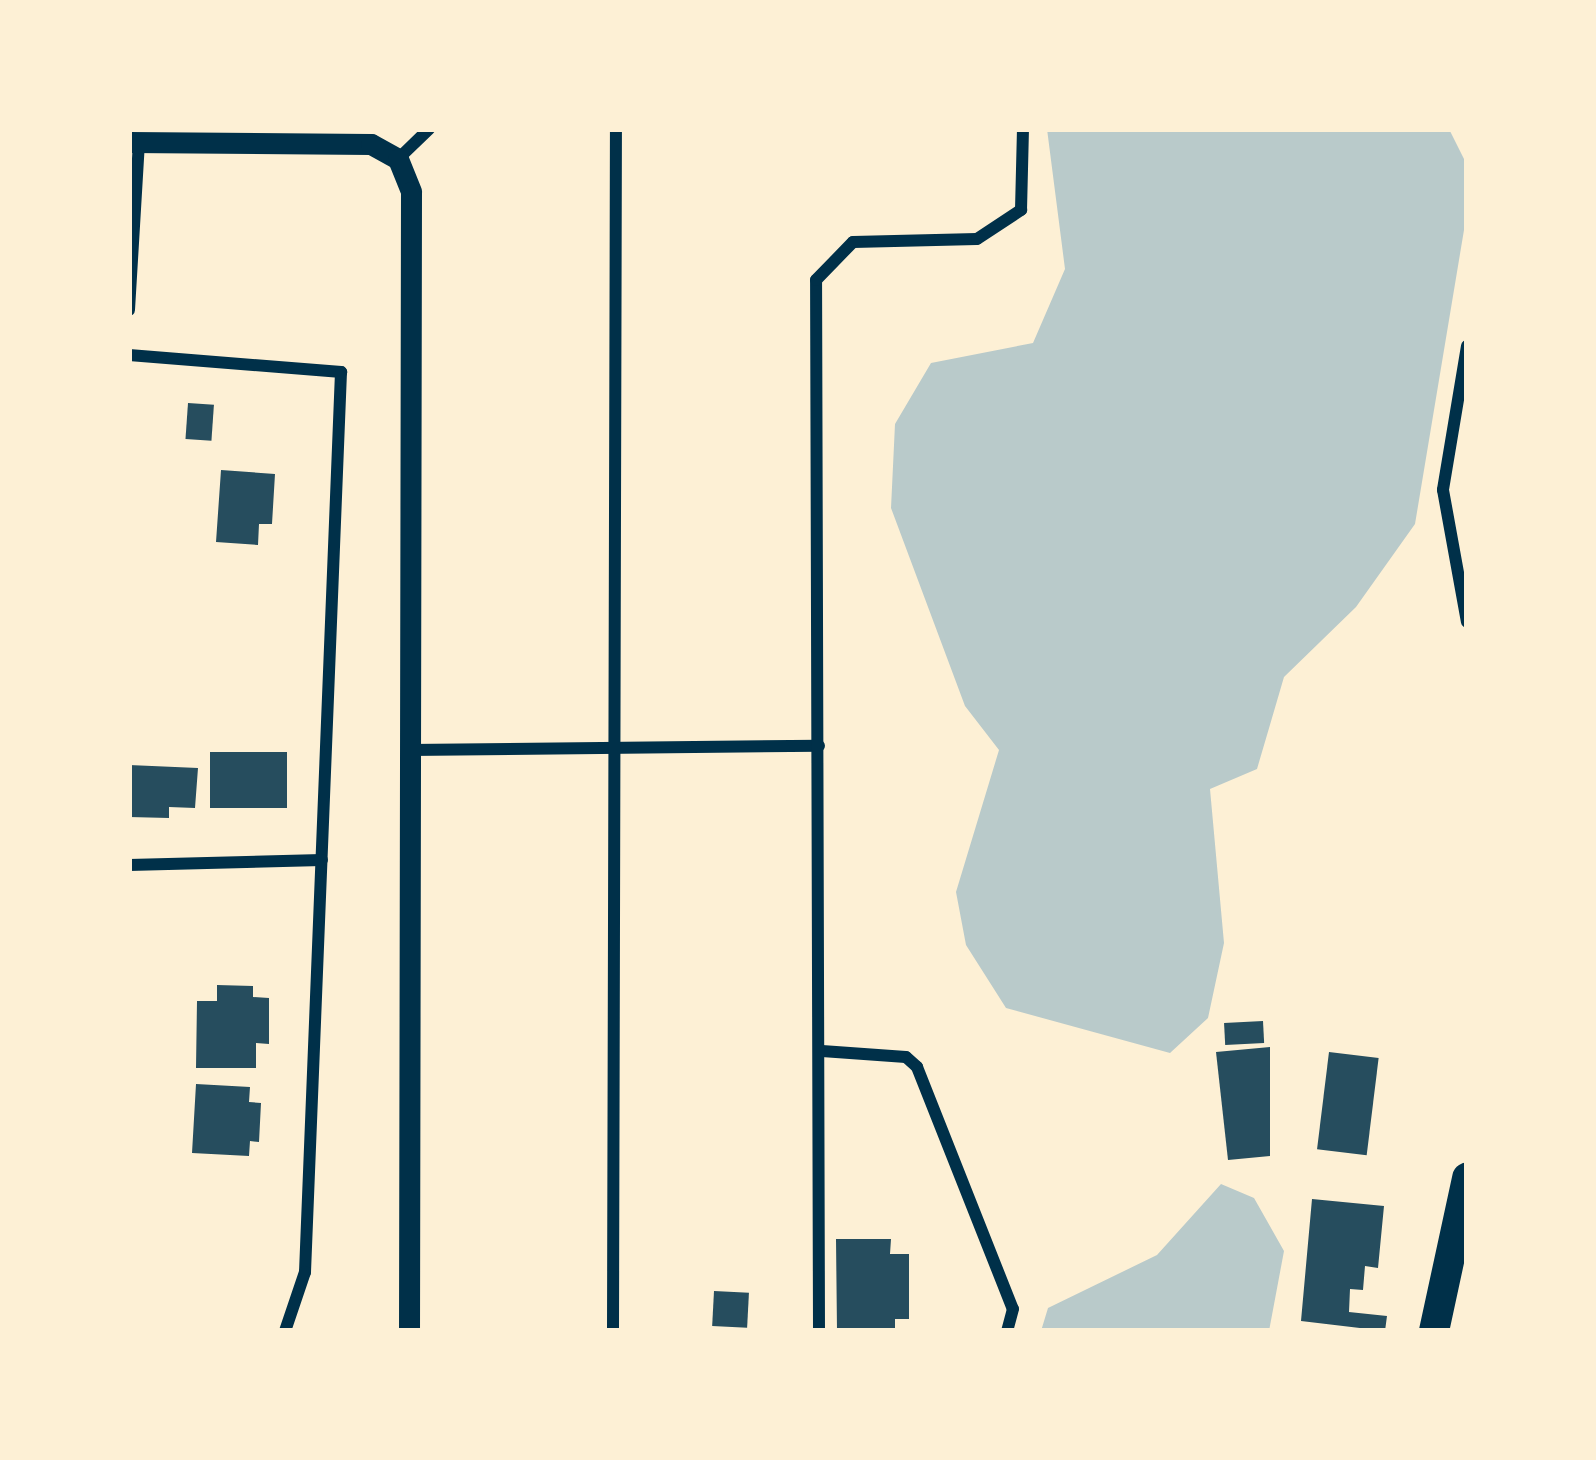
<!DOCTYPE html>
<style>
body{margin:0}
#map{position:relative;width:1596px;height:1460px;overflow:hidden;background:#fdf0d5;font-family:Roboto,sans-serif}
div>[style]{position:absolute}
.green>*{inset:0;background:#b9caca}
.building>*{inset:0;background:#264d5e;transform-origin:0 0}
.minor>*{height:12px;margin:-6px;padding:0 6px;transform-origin:6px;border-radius:6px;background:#003049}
.tertiary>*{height:21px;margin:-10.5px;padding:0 10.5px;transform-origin:10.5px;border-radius:10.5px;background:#003049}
.primary>*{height:30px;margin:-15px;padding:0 15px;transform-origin:15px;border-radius:15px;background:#003049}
span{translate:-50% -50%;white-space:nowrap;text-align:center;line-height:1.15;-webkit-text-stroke:12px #fdf0d5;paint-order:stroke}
.frame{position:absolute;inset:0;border:132px solid #fdf0d5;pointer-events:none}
</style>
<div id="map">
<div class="green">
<div style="clip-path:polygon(1047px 129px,1449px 129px,1467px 165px,1467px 212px,1415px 524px,1356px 607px,1284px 677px,1257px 769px,1210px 789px,1224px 943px,1208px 1018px,1170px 1053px,1006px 1008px,966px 945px,956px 892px,999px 750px,965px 706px,891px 508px,895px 424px,931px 363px,1033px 343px,1065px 269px)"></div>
<div style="clip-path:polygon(1221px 1184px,1254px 1198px,1284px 1251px,1269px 1331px,1041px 1331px,1048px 1308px,1157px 1255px)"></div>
</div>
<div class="building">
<div style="left:188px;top:403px;width:26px;height:36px;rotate:4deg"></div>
<div style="clip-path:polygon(221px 470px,275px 474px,272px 524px,259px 524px,258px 545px,216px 542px)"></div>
<div style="left:210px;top:752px;width:77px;height:56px"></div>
<div style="clip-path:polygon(129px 765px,198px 768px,195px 808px,169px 807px,169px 818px,129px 817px)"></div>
<div style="clip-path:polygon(217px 985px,253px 986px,253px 997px,269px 998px,269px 1044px,256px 1043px,256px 1068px,196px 1068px,197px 1001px,217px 1001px)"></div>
<div style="left:1263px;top:1021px;width:22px;height:39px;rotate:87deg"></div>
<div style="clip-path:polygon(1270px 1047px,1270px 1156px,1228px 1160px,1216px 1052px)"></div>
<div style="left:1329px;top:1052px;width:50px;height:98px;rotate:7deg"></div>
<div style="clip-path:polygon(196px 1084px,250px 1087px,249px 1102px,261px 1103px,259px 1142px,250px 1141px,249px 1156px,192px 1153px)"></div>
<div style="clip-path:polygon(1312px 1199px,1384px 1206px,1378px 1268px,1365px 1266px,1363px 1290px,1350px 1289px,1349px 1312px,1387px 1316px,1385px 1331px,1301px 1321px)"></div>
<div style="clip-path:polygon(836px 1239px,891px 1239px,890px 1254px,909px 1254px,909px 1319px,895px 1319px,895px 1331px,837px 1331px)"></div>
<div style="left:714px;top:1291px;width:35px;height:35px;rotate:3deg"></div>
</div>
<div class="minor">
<div style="left:398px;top:159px;width:43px;rotate:-44.1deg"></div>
<div style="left:129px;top:310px;width:167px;rotate:-86.6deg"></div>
<div style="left:1467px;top:346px;width:146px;rotate:99.5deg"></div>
<div style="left:1443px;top:490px;width:134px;rotate:79.7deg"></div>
<div style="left:129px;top:355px;width:213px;rotate:4.6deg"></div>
<div style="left:341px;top:372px;width:901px;rotate:92.29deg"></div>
<div style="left:305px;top:1272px;width:62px;rotate:108.7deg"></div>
<div style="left:409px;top:750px;width:410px;rotate:-0.6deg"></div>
<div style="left:129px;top:865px;width:193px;rotate:-1.5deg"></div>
<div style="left:822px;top:1051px;width:84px;rotate:4.1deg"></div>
<div style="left:906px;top:1057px;width:15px;rotate:42deg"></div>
<div style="left:917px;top:1067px;width:260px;rotate:68.4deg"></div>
<div style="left:1013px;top:1309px;width:23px;rotate:105deg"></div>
<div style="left:613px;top:1331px;width:1202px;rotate:-89.86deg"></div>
<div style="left:819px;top:1331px;width:1051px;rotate:-90.16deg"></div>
<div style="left:816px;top:280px;width:53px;rotate:-45.8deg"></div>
<div style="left:853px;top:242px;width:124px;rotate:-1.4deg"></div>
<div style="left:977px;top:239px;width:53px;rotate:-33.4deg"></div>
<div style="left:1021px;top:210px;width:81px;rotate:-88.6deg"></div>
</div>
<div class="tertiary">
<div style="left:129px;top:142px;width:242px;rotate:0.5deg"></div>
<div style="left:371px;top:144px;width:31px;rotate:29deg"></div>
<div style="left:398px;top:159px;width:35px;rotate:68deg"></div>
<div style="left:411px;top:192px;width:1139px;rotate:90.1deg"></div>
</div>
<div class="primary">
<div style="left:1434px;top:1331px;width:157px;rotate:-77.8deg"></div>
</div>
<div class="frame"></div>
</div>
